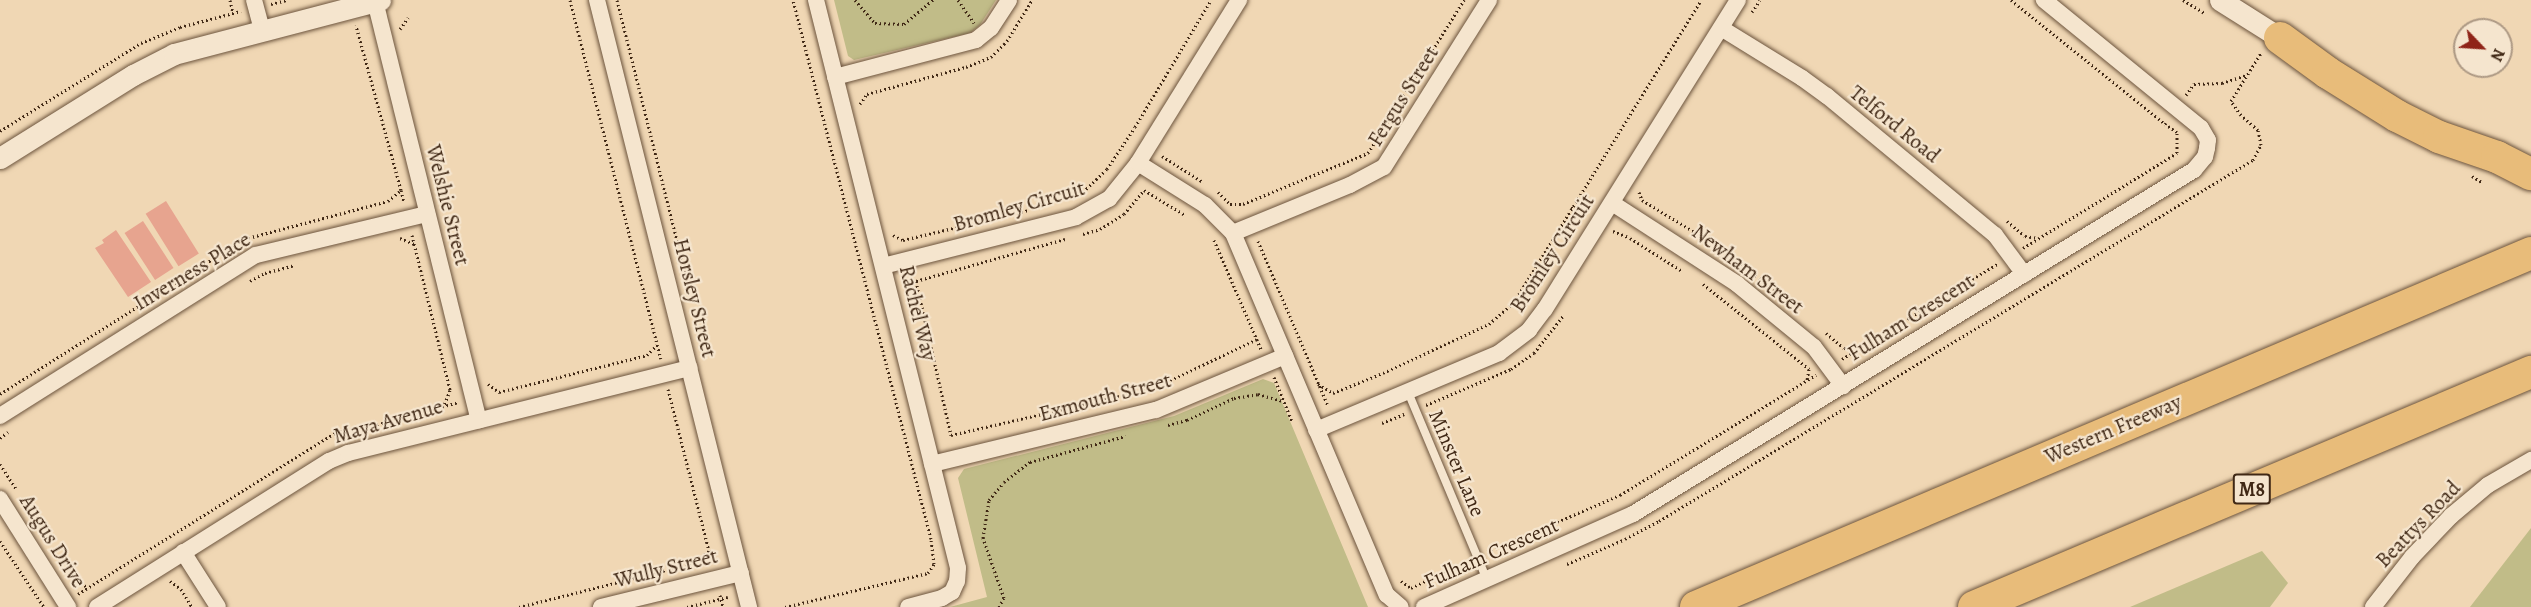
<!DOCTYPE html>
<style>
body{margin:0}
#map{position:relative;width:2531px;height:607px;overflow:hidden;background:#f0d7b4;font-family:Alegreya,serif}
div>[style]{position:absolute}
.green>*{inset:0;background:#c1bc88}
.building>*{inset:0;background:#e7a48f;transform-origin:0 0}
.path>*{height:3px;margin-top:-1.5px;transform-origin:0;background:repeating-linear-gradient(90deg,#402815 0 1.5px,transparent 0 4.5px)}
.roads{filter:drop-shadow(0 0 2px #6c543d) drop-shadow(0 0 2px #6c543d)}
.service>*{height:8px;margin:-4px;padding:0 4px;transform-origin:4px;border-radius:4px;background:#f5e5ce}
.minor>*{height:16px;margin:-8px;padding:0 8px;transform-origin:8px;border-radius:8px;background:#f5e5ce}
.tertiary>*{height:21px;margin:-10.5px;padding:0 10.5px;transform-origin:10.5px;border-radius:10.5px;background:#f5e5ce}
.motorway>*{height:32px;margin:-16px;padding:0 16px;transform-origin:16px;border-radius:16px;background:#e8bc7a}
span{translate:-50% -50%;white-space:nowrap;text-align:center;line-height:1.15;-webkit-text-stroke:4.5px #f5e5ce;paint-order:stroke}
.shield-label span{padding:2px 4px;background:#f5e5ce;border:2px solid;border-radius:4px;-webkit-text-stroke-width:0}
.shield-label{font-size:20px;color:#402815;font-weight:700}
.street-label{font-size:21px;color:#402815}
.north{position:absolute;left:2453px;top:18px;width:60px;height:60px;box-sizing:border-box;background:#f5e5ce;border:2px solid #ad9984;border-radius:50%;rotate:115deg;font-size:16px;font-weight:700;line-height:24px;text-align:center;color:#402815}
.north::after{content:'';display:block;margin:auto;width:21px;height:27px;background:#8f2418;clip-path:polygon(50% 0,100% 100%,50% 72%,0 100%)}
</style>
<div id="map">
<div class="green">
<div style="clip-path:polygon(834px 0,996px 0,980px 25px,970px 33px,854px 60px,848px 56px)"></div>
<div style="clip-path:polygon(1263px 379px,1274px 383px,1368px 607px,950px 607px,987px 597px,958px 478px,964px 469px,1174px 416px)"></div>
<div style="clip-path:polygon(2531px 528px,2531px 607px,2470px 607px)"></div>
<div style="clip-path:polygon(2262px 551px,2288px 583px,2270px 607px,2130px 607px)"></div>
</div>
<div class="building">
<div style="left:166px;top:201px;width:62px;height:24px;rotate:58deg"></div>
<div style="left:143px;top:221px;width:56px;height:22px;rotate:57deg"></div>
<div style="clip-path:polygon(116px 230px,151px 282px,128px 297px,95px 248px,104px 243px,102px 240px)"></div>
</div>
<div class="path">
<div style="left:230px;top:0;width:13px;rotate:77deg"></div>
<div style="left:570px;top:0;width:370px;rotate:75.8deg"></div>
<div style="left:617px;top:0;width:294px;rotate:76deg"></div>
<div style="left:855px;top:0;width:30px;rotate:49deg"></div>
<div style="left:875px;top:23px;width:29px;rotate:2deg"></div>
<div style="left:904px;top:24px;width:38px;rotate:-40deg"></div>
<div style="left:958px;top:0;width:28px;rotate:55deg"></div>
<div style="left:2011px;top:0;width:198px;rotate:38.8deg"></div>
<div style="left:2183px;top:0;width:26px;rotate:31deg"></div>
<div style="left:271px;top:4px;width:16px;rotate:-14deg"></div>
<div style="left:1752px;top:12px;width:14px;rotate:-56deg"></div>
<div style="left:400px;top:29px;width:14px;rotate:-54deg"></div>
<div style="left:2186px;top:95px;width:14px;rotate:-54deg"></div>
<div style="left:2194px;top:84px;width:28px;rotate:-2deg"></div>
<div style="left:2222px;top:83px;width:25px;rotate:-18deg"></div>
<div style="left:860px;top:104px;width:12px;rotate:-55deg"></div>
<div style="left:867px;top:94px;width:103px;rotate:-15.3deg"></div>
<div style="left:966px;top:67px;width:27px;rotate:-22deg"></div>
<div style="left:991px;top:57px;width:23px;rotate:-45deg"></div>
<div style="left:1007px;top:41px;width:48px;rotate:-58.6deg"></div>
<div style="left:0;top:131px;width:166px;rotate:-32deg"></div>
<div style="left:141px;top:43px;width:42px;rotate:-22.3deg"></div>
<div style="left:180px;top:27px;width:63px;rotate:-14.7deg"></div>
<div style="left:1162px;top:156px;width:49px;rotate:32.4deg"></div>
<div style="left:2472px;top:176px;width:13px;rotate:32deg"></div>
<div style="left:401px;top:190px;width:12px;rotate:76deg"></div>
<div style="left:1083px;top:192px;width:33px;rotate:-44deg"></div>
<div style="left:1107px;top:169px;width:50px;rotate:-56.3deg"></div>
<div style="left:1135px;top:127px;width:148px;rotate:-59.1deg"></div>
<div style="left:1218px;top:192px;width:17px;rotate:45deg"></div>
<div style="left:1639px;top:192px;width:9px;rotate:69deg"></div>
<div style="left:1642px;top:200px;width:87px;rotate:31.3deg"></div>
<div style="left:1716px;top:245px;width:74px;rotate:37.3deg"></div>
<div style="left:1230px;top:204px;width:13px"></div>
<div style="left:1243px;top:204px;width:135px;rotate:-22.2deg"></div>
<div style="left:1368px;top:153px;width:181px;rotate:-57.9deg"></div>
<div style="left:1571px;top:207px;width:15px;rotate:28deg"></div>
<div style="left:2007px;top:221px;width:23px;rotate:40deg"></div>
<div style="left:2025px;top:236px;width:12px;rotate:9deg"></div>
<div style="left:1613px;top:231px;width:18px;rotate:22deg"></div>
<div style="left:1630px;top:238px;width:62px;rotate:32.4deg"></div>
<div style="left:1083px;top:234px;width:18px;rotate:-16deg"></div>
<div style="left:1100px;top:229px;width:28px;rotate:-32deg"></div>
<div style="left:1124px;top:214px;width:31px;rotate:-50deg"></div>
<div style="left:1144px;top:190px;width:48px;rotate:31.4deg"></div>
<div style="left:412px;top:235px;width:160px;rotate:76.2deg"></div>
<div style="left:450px;top:390px;width:17px;rotate:111deg"></div>
<div style="left:893px;top:235px;width:11px;rotate:27deg"></div>
<div style="left:903px;top:240px;width:130px;rotate:-13.4deg"></div>
<div style="left:400px;top:238px;width:15px;rotate:23deg"></div>
<div style="left:1065px;top:239px;width:155px;rotate:164.3deg"></div>
<div style="left:916px;top:281px;width:158px;rotate:77.2deg"></div>
<div style="left:951px;top:435px;width:208px;rotate:-13deg"></div>
<div style="left:1154px;top:388px;width:114px;rotate:-25.4deg"></div>
<div style="left:1214px;top:240px;width:119px;rotate:66.7deg"></div>
<div style="left:1258px;top:241px;width:179px;rotate:67deg"></div>
<div style="left:2023px;top:248px;width:181px;rotate:-31.7deg"></div>
<div style="left:2177px;top:153px;width:21px;rotate:-90deg"></div>
<div style="left:2177px;top:132px;width:14px;rotate:-146deg"></div>
<div style="left:2165px;top:124px;width:3px;rotate:-45deg"></div>
<div style="left:250px;top:281px;width:17px;rotate:-28deg"></div>
<div style="left:265px;top:273px;width:31px;rotate:-15deg"></div>
<div style="left:1703px;top:284px;width:136px;rotate:38.7deg"></div>
<div style="left:1809px;top:369px;width:11px;rotate:100deg"></div>
<div style="left:1826px;top:333px;width:23px;rotate:40deg"></div>
<div style="left:1844px;top:348px;width:12px;rotate:5deg"></div>
<div style="left:1842px;top:359px;width:182px;rotate:-31.5deg"></div>
<div style="left:1274px;top:377px;width:48px;rotate:67.8deg"></div>
<div style="left:488px;top:384px;width:14px;rotate:36deg"></div>
<div style="left:499px;top:392px;width:153px;rotate:-14deg"></div>
<div style="left:647px;top:355px;width:14px;rotate:-45deg"></div>
<div style="left:1318px;top:384px;width:17px;rotate:31deg"></div>
<div style="left:1333px;top:393px;width:54px;rotate:-21.8deg"></div>
<div style="left:1383px;top:373px;width:117px;rotate:-24.8deg"></div>
<div style="left:1489px;top:324px;width:33px;rotate:-41deg"></div>
<div style="left:1514px;top:302px;width:355px;rotate:-58.2deg"></div>
<div style="left:668px;top:389px;width:179px;rotate:75.8deg"></div>
<div style="left:0;top:394px;width:289px;rotate:-32.4deg"></div>
<div style="left:244px;top:239px;width:149px;rotate:-14.8deg"></div>
<div style="left:388px;top:201px;width:17px;rotate:-40deg"></div>
<div style="left:401px;top:190px;width:171px;rotate:-105.3deg"></div>
<div style="left:1426px;top:405px;width:92px;rotate:-23deg"></div>
<div style="left:1511px;top:369px;width:28px;rotate:-35deg"></div>
<div style="left:1534px;top:353px;width:47px;rotate:-51.9deg"></div>
<div style="left:1382px;top:423px;width:24px;rotate:-22deg"></div>
<div style="left:1168px;top:425px;width:20px;rotate:-15deg"></div>
<div style="left:1187px;top:420px;width:52px;rotate:-25.1deg"></div>
<div style="left:1234px;top:398px;width:24px;rotate:-9deg"></div>
<div style="left:1258px;top:394px;width:26px;rotate:16deg"></div>
<div style="left:0;top:438px;width:10px;rotate:-37deg"></div>
<div style="left:0;top:464px;width:31px;rotate:57deg"></div>
<div style="left:0;top:541px;width:79px;rotate:56.3deg"></div>
<div style="left:1487px;top:552px;width:145px;rotate:-23.2deg"></div>
<div style="left:1620px;top:495px;width:230px;rotate:-31.5deg"></div>
<div style="left:1567px;top:564px;width:63px;rotate:-23.3deg"></div>
<div style="left:1625px;top:539px;width:38px;rotate:-28deg"></div>
<div style="left:1659px;top:521px;width:695px;rotate:-31.29deg"></div>
<div style="left:2253px;top:160px;width:17px;rotate:-62deg"></div>
<div style="left:2261px;top:145px;width:15px;rotate:-101deg"></div>
<div style="left:2258px;top:130px;width:23px;rotate:-139deg"></div>
<div style="left:2241px;top:115px;width:17px;rotate:-126deg"></div>
<div style="left:2231px;top:101px;width:57px;rotate:-58deg"></div>
<div style="left:72px;top:580px;width:17px;rotate:24deg"></div>
<div style="left:170px;top:581px;width:14px;rotate:36deg"></div>
<div style="left:181px;top:589px;width:21px;rotate:59deg"></div>
<div style="left:1401px;top:581px;width:12px;rotate:35deg"></div>
<div style="left:1411px;top:588px;width:62px;rotate:-25.7deg"></div>
<div style="left:78px;top:594px;width:305px;rotate:-32.1deg"></div>
<div style="left:336px;top:432px;width:28px;rotate:-8deg"></div>
<div style="left:364px;top:428px;width:98px;rotate:-15.3deg"></div>
<div style="left:720px;top:595px;width:12px;rotate:76deg"></div>
<div style="left:519px;top:607px;width:180px;rotate:-14.1deg"></div>
<div style="left:694px;top:563px;width:19px;rotate:-39deg"></div>
<div style="left:687px;top:607px;width:42px;rotate:-13.7deg"></div>
<div style="left:785px;top:607px;width:147px;rotate:-13.4deg"></div>
<div style="left:928px;top:573px;width:11px;rotate:-56deg"></div>
<div style="left:934px;top:564px;width:25px;rotate:-97deg"></div>
<div style="left:931px;top:539px;width:556px;rotate:-104.36deg"></div>
<div style="left:999px;top:607px;width:10px;rotate:-61deg"></div>
<div style="left:1004px;top:598px;width:64px;rotate:-109.3deg"></div>
<div style="left:983px;top:538px;width:38px;rotate:-81deg"></div>
<div style="left:989px;top:500px;width:23px;rotate:-50deg"></div>
<div style="left:1004px;top:482px;width:33px;rotate:-38deg"></div>
<div style="left:1030px;top:462px;width:99px;rotate:-15.2deg"></div>
</div>
<div class="roads">
<div class="service">
<div style="left:1408px;top:392px;width:204px;rotate:67.2deg"></div>
</div>
<div class="minor">
<div style="left:254px;top:0;width:31px;rotate:75deg"></div>
<div style="left:597px;top:0;width:626px;rotate:75.94deg"></div>
<div style="left:816px;top:0;width:585px;rotate:75.96deg"></div>
<div style="left:958px;top:568px;width:13px;rotate:94deg"></div>
<div style="left:957px;top:581px;width:12px;rotate:114deg"></div>
<div style="left:952px;top:592px;width:12px;rotate:149deg"></div>
<div style="left:942px;top:598px;width:35px;rotate:165deg"></div>
<div style="left:375px;top:1px;width:432px;rotate:76.1deg"></div>
<div style="left:1721px;top:28px;width:95px;rotate:31.7deg"></div>
<div style="left:1802px;top:78px;width:31px;rotate:36deg"></div>
<div style="left:1827px;top:96px;width:218px;rotate:39.6deg"></div>
<div style="left:1995px;top:235px;width:49px;rotate:53.4deg"></div>
<div style="left:835px;top:77px;width:146px;rotate:-14.7deg"></div>
<div style="left:976px;top:40px;width:19px;rotate:-39deg"></div>
<div style="left:991px;top:28px;width:33px;rotate:-57deg"></div>
<div style="left:1138px;top:163px;width:79px;rotate:32.1deg"></div>
<div style="left:1205px;top:205px;width:40px;rotate:45deg"></div>
<div style="left:1233px;top:233px;width:393px;rotate:67deg"></div>
<div style="left:1387px;top:595px;width:18px;rotate:41deg"></div>
<div style="left:1612px;top:203px;width:149px;rotate:32.9deg"></div>
<div style="left:1737px;top:284px;width:99px;rotate:39.3deg"></div>
<div style="left:1814px;top:347px;width:49px;rotate:53.4deg"></div>
<div style="left:1233px;top:233px;width:126px;rotate:-22.3deg"></div>
<div style="left:1350px;top:185px;width:38px;rotate:-28deg"></div>
<div style="left:1384px;top:167px;width:197px;rotate:-57.8deg"></div>
<div style="left:883px;top:266px;width:199px;rotate:-14.2deg"></div>
<div style="left:1076px;top:217px;width:38px;rotate:-29deg"></div>
<div style="left:1109px;top:199px;width:46px;rotate:-51.1deg"></div>
<div style="left:1138px;top:163px;width:192px;rotate:-58.2deg"></div>
<div style="left:0;top:416px;width:302px;rotate:-32.2deg"></div>
<div style="left:256px;top:255px;width:176px;rotate:-13.5deg"></div>
<div style="left:1316px;top:430px;width:199px;rotate:-22.8deg"></div>
<div style="left:1499px;top:353px;width:38px;rotate:-37deg"></div>
<div style="left:1529px;top:330px;width:26px;rotate:-53deg"></div>
<div style="left:1545px;top:309px;width:364px;rotate:-58deg"></div>
<div style="left:932px;top:464px;width:230px;rotate:-13.6deg"></div>
<div style="left:1156px;top:410px;width:140px;rotate:-22.7deg"></div>
<div style="left:0;top:499px;width:128px;rotate:57.8deg"></div>
<div style="left:183px;top:552px;width:65px;rotate:57.5deg"></div>
<div style="left:97px;top:607px;width:274px;rotate:-32.2deg"></div>
<div style="left:329px;top:461px;width:21px;rotate:-23deg"></div>
<div style="left:348px;top:453px;width:352px;rotate:-14deg"></div>
<div style="left:601px;top:607px;width:144px;rotate:-13.7deg"></div>
<div style="left:1424px;top:607px;width:229px;rotate:-24deg"></div>
<div style="left:1633px;top:514px;width:658px;rotate:-31.52deg"></div>
<div style="left:2194px;top:170px;width:17px;rotate:-50deg"></div>
<div style="left:2205px;top:157px;width:9px;rotate:-77deg"></div>
<div style="left:2207px;top:148px;width:8px;rotate:-83deg"></div>
<div style="left:2208px;top:140px;width:14px;rotate:-120deg"></div>
<div style="left:2201px;top:128px;width:203px;rotate:-140.8deg"></div>
<div style="left:2373px;top:607px;width:63px;rotate:-52deg"></div>
<div style="left:2412px;top:557px;width:57px;rotate:-46.4deg"></div>
<div style="left:2451px;top:516px;width:48px;rotate:-40deg"></div>
<div style="left:2488px;top:485px;width:50px;rotate:-30.2deg"></div>
</div>
<div class="tertiary">
<div style="left:2220px;top:0;width:71px;rotate:32.3deg"></div>
<div style="left:0;top:158px;width:157px;rotate:-32deg"></div>
<div style="left:133px;top:75px;width:46px;rotate:-27.1deg"></div>
<div style="left:174px;top:54px;width:213px;rotate:-14.7deg"></div>
</div>
<div class="motorway">
<div style="left:2280px;top:38px;width:59px;rotate:36.1deg"></div>
<div style="left:2328px;top:73px;width:81px;rotate:31.9deg"></div>
<div style="left:2397px;top:116px;width:47px;rotate:26.6deg"></div>
<div style="left:2439px;top:137px;width:61px;rotate:19deg"></div>
<div style="left:2497px;top:157px;width:38px;rotate:27deg"></div>
<div style="left:1696px;top:607px;width:907px;rotate:-22.97deg"></div>
<div style="left:1974px;top:607px;width:605px;rotate:-22.88deg"></div>
</div>
</div>
<div class="shield-label">
<span style="left:2252px;top:489px">M8</span>
</div>
<div class="street-label">
<span style="left:1403px;top:96px;rotate:-58deg">Fergus Street</span>
<span style="left:1895px;top:124px;rotate:39deg">Telford Road</span>
<span style="left:448px;top:205px;rotate:76deg">Welshie Street</span>
<span style="left:1019px;top:206px;rotate:-16deg">Bromley Circuit</span>
<span style="left:1552px;top:253px;rotate:-57deg">Bromley Circuit</span>
<span style="left:1748px;top:269px;rotate:37deg">Newham Street</span>
<span style="left:192px;top:271px;rotate:-31deg">Inverness Place</span>
<span style="left:695px;top:298px;rotate:76deg">Horsley Street</span>
<span style="left:918px;top:313px;rotate:76deg">Rachel Way</span>
<span style="left:1911px;top:317px;rotate:-32deg">Fulham Crescent</span>
<span style="left:1105px;top:397px;rotate:-15deg">Exmouth Street</span>
<span style="left:388px;top:421px;rotate:-16deg">Maya Avenue</span>
<span style="left:2113px;top:429px;rotate:-23deg">Western Freeway</span>
<span style="left:1457px;top:463px;rotate:67deg">Minster Lane</span>
<span style="left:2418px;top:524px;rotate:-46deg">Beattys Road</span>
<span style="left:53px;top:541px;rotate:58deg">Augus Drive</span>
<span style="left:1491px;top:553px;rotate:-24deg">Fulham Crescent</span>
<span style="left:666px;top:568px;rotate:-14deg">Wully Street</span>
</div>
<div class="north">N</div>
</div>
